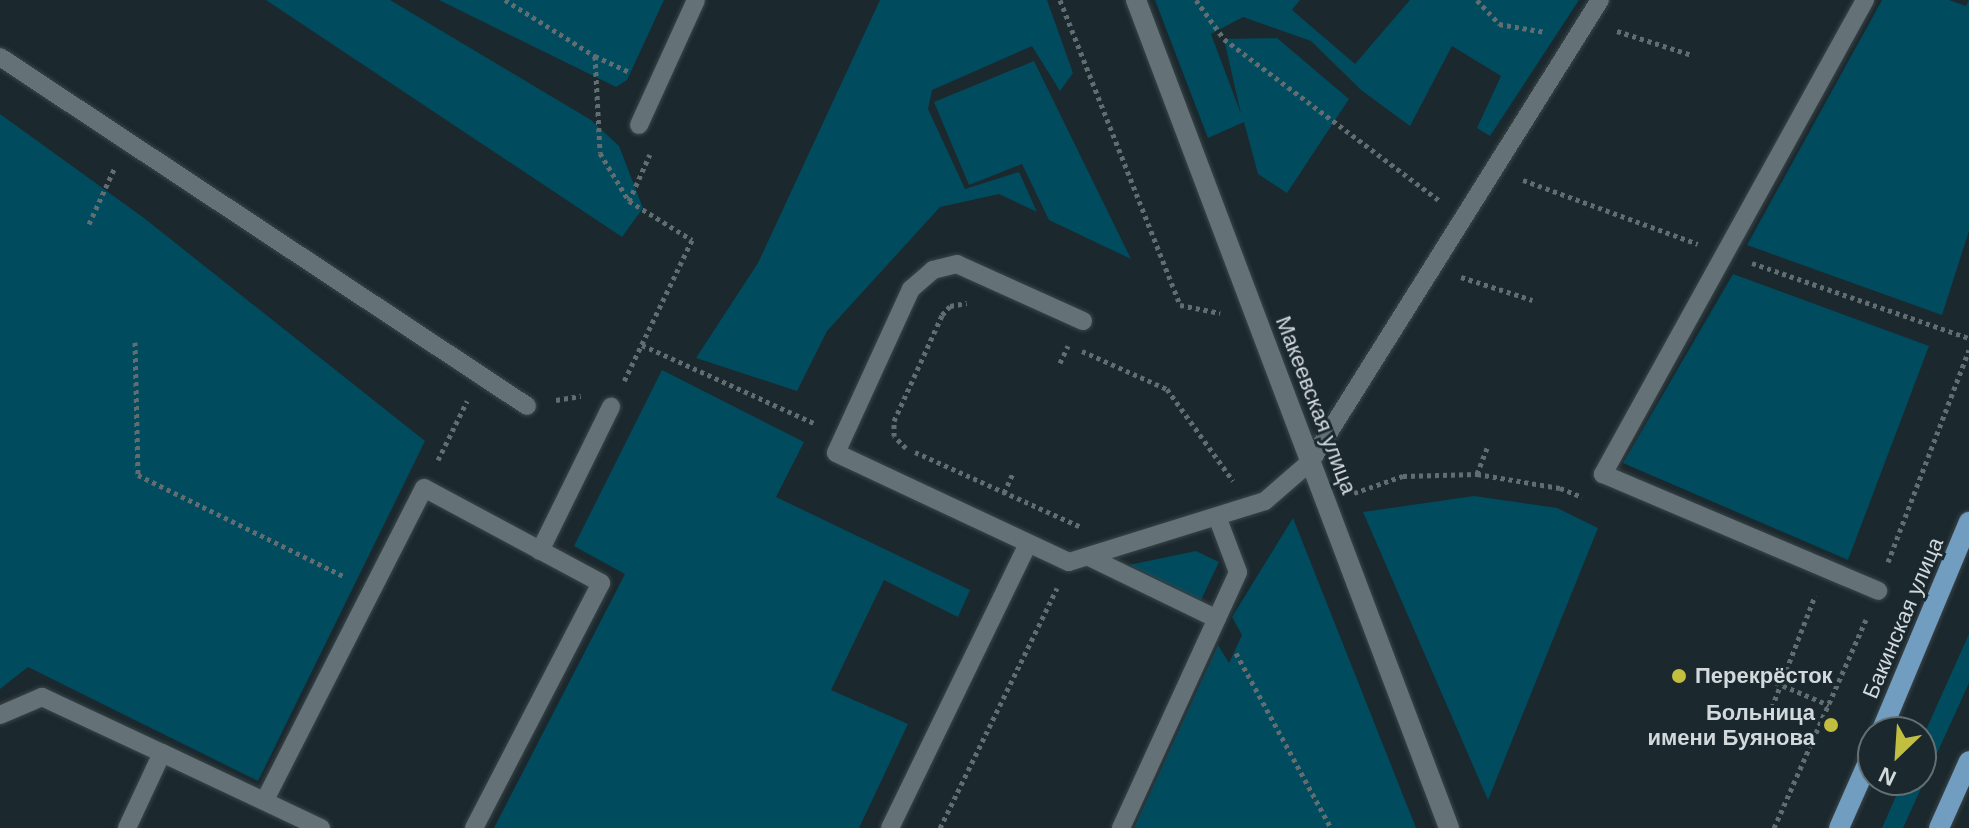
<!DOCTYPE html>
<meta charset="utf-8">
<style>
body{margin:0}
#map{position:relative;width:1969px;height:828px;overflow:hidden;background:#1b282d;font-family:Arial,sans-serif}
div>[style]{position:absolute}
.green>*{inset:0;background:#004b5e}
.path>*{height:5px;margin-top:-2.5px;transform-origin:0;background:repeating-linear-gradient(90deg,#626d71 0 4px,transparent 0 8px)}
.roads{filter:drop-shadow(0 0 2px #3a4549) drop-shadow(0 0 2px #3a4549)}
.lane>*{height:18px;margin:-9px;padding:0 9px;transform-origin:9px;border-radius:9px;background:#647278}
.street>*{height:20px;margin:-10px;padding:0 10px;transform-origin:10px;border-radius:10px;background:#647278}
.primary>*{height:20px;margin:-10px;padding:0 10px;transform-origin:10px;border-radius:10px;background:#719dc1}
.dots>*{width:22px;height:22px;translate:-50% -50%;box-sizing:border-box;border:4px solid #1b282d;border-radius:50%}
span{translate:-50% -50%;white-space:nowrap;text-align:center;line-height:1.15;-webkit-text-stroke:6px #1b282d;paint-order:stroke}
.street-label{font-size:22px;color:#d1d9dc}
.poi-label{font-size:22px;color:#d1d9dc;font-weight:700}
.left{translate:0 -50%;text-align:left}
.right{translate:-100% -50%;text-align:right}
.north{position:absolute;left:1857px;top:716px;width:80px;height:80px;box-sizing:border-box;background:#1b282d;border:2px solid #646f73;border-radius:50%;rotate:205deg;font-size:22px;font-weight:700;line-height:32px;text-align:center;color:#d1d9dc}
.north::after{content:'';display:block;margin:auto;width:28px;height:36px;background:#c1be40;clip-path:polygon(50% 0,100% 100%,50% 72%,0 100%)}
</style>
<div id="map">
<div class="green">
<div style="clip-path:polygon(266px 0,390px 0,591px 120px,619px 146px,643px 208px,622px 237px)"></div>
<div style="clip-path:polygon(439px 0,664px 0,627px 80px,616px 87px)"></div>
<div style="clip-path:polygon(880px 0,1047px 0,1073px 73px,1060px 91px,1032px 46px,932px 90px,928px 109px,965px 189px,1019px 172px,1037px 212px,999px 194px,940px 207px,827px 331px,797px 391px,696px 358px,758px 263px)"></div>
<div style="clip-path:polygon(1155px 0,1300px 0,1292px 10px,1355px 64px,1410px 0,1579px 0,1490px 136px,1477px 128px,1501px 76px,1452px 46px,1410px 126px,1361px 90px,1311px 41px,1243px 17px,1211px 34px,1241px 114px,1224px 39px,1277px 38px,1349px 99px,1287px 193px,1258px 174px,1244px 122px,1208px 138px)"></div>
<div style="clip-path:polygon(1882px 0,1949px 0,1966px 6px,1969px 0,1969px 231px,1942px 315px,1747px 245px)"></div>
<div style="clip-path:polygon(1034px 61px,1131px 259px,1049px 220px,1022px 164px,969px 185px,934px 102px)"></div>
<div style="clip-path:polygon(0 114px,144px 218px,425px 441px,258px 781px,28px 667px,0 689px)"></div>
<div style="clip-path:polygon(1733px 274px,1929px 346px,1848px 560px,1623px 463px)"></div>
<div style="clip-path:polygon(662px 370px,804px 442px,776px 497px,970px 590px,958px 617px,884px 580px,831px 690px,908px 724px,859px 828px,494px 828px,625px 574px,574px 546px)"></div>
<div style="clip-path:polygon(1474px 496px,1557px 508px,1598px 528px,1488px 800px,1363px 512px)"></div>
<div style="clip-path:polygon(1293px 518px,1416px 828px,1134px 828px,1218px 645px,1229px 663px,1242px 635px,1232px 617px)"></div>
<div style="clip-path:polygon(1196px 551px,1219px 562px,1201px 600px,1129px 565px)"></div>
<div style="clip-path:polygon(1969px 634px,1969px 683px,1903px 828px,1882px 828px,1903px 780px,1921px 780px,1921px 741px)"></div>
</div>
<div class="path">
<div style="left:505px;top:0;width:106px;rotate:31.9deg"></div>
<div style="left:595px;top:56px;width:97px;rotate:87deg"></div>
<div style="left:600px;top:153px;width:56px;rotate:58.9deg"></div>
<div style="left:629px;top:201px;width:74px;rotate:31.8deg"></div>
<div style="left:692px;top:240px;width:157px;rotate:115.7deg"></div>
<div style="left:1060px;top:0;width:328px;rotate:68.5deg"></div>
<div style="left:1180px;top:305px;width:41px;rotate:11.3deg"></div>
<div style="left:1196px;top:0;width:48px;rotate:54.3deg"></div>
<div style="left:1224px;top:39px;width:270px;rotate:36.9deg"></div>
<div style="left:1477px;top:0;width:33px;rotate:47deg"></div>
<div style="left:1499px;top:24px;width:47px;rotate:9.9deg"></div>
<div style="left:1617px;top:31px;width:79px;rotate:17.7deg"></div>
<div style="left:595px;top:56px;width:38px;rotate:25deg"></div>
<div style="left:1523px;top:180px;width:186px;rotate:20.1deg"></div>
<div style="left:629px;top:201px;width:51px;rotate:-65.9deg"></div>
<div style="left:89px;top:224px;width:63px;rotate:-65.5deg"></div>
<div style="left:1752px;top:263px;width:230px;rotate:19.1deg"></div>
<div style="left:1461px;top:277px;width:75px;rotate:17.9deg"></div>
<div style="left:135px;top:342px;width:133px;rotate:88.7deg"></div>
<div style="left:138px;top:475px;width:231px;rotate:26.2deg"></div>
<div style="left:642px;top:345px;width:191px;rotate:24.4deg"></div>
<div style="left:1082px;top:351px;width:93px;rotate:24.1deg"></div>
<div style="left:1167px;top:389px;width:113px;rotate:54.3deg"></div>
<div style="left:1060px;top:363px;width:19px;rotate:-65deg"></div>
<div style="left:556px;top:400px;width:25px;rotate:-9deg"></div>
<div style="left:906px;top:448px;width:17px;rotate:-135deg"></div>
<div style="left:894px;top:436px;width:15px;rotate:-90deg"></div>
<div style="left:894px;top:421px;width:116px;rotate:-65.6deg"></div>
<div style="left:942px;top:315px;width:12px;rotate:-48deg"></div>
<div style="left:950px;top:306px;width:17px;rotate:-10deg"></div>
<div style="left:915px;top:452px;width:182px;rotate:24.3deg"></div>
<div style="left:438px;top:460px;width:66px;rotate:-63.8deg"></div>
<div style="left:1477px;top:474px;width:28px;rotate:-69deg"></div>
<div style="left:1004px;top:493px;width:22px;rotate:-66deg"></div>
<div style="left:1354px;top:493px;width:52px;rotate:-19.1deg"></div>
<div style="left:1403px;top:476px;width:74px;rotate:-1.5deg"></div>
<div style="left:1477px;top:474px;width:84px;rotate:9.6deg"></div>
<div style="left:1560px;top:488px;width:24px;rotate:22deg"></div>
<div style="left:1888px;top:562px;width:227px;rotate:-69.1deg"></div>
<div style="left:1236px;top:653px;width:199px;rotate:61.5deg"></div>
<div style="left:1746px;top:670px;width:90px;rotate:22.9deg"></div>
<div style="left:1769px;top:715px;width:128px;rotate:-68.9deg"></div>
<div style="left:940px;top:828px;width:267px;rotate:-64deg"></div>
<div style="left:1774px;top:828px;width:228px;rotate:-66.2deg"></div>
</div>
<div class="roads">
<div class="lane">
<div style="left:1865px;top:0;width:542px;rotate:118.93deg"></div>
<div style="left:1603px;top:474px;width:299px;rotate:23deg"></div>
<div style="left:0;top:57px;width:632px;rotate:33.51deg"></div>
<div style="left:639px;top:125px;width:137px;rotate:-65.5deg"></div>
<div style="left:1083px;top:321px;width:138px;rotate:-155.7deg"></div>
<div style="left:957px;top:264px;width:25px;rotate:166deg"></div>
<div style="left:933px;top:270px;width:29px;rotate:139deg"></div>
<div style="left:911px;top:289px;width:180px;rotate:114.6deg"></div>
<div style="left:836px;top:453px;width:257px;rotate:25.1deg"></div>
<div style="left:1069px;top:562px;width:205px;rotate:-17.3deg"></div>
<div style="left:1265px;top:501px;width:61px;rotate:-41deg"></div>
<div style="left:1311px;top:461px;width:544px;rotate:-57.92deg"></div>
<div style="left:540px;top:551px;width:161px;rotate:-63.8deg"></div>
<div style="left:1089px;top:557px;width:142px;rotate:25.8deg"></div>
<div style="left:0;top:715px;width:46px;rotate:-23.2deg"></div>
<div style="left:42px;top:697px;width:132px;rotate:25deg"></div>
<div style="left:162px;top:753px;width:83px;rotate:115deg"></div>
<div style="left:162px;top:753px;width:176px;rotate:25.3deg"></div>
<div style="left:265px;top:800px;width:350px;rotate:-63deg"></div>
<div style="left:424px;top:488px;width:201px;rotate:28.2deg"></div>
<div style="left:601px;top:583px;width:276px;rotate:117.4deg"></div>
<div style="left:890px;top:828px;width:316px;rotate:-64.1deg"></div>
<div style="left:1121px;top:828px;width:281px;rotate:-65.4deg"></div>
<div style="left:1238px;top:572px;width:57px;rotate:-110.7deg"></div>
</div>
<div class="street">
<div style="left:1136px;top:0;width:885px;rotate:69.29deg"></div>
</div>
<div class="primary">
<div style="left:1881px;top:732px;width:228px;rotate:-67.3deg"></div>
<div style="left:1839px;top:828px;width:84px;rotate:-66.2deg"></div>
<div style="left:1939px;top:828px;width:73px;rotate:-65.9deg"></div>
</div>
</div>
<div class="dots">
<div style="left:1679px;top:676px;background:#c1be40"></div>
<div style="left:1831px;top:725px;background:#c1be40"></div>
</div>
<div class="street-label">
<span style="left:1316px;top:405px;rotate:69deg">Макеевская улица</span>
<span style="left:1903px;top:618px;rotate:-67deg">Бакинская улица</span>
</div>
<div class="poi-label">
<span class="left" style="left:1695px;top:676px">Перекрёсток</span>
<span class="right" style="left:1815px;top:725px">Больница<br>имени Буянова</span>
</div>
<div class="north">N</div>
</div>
